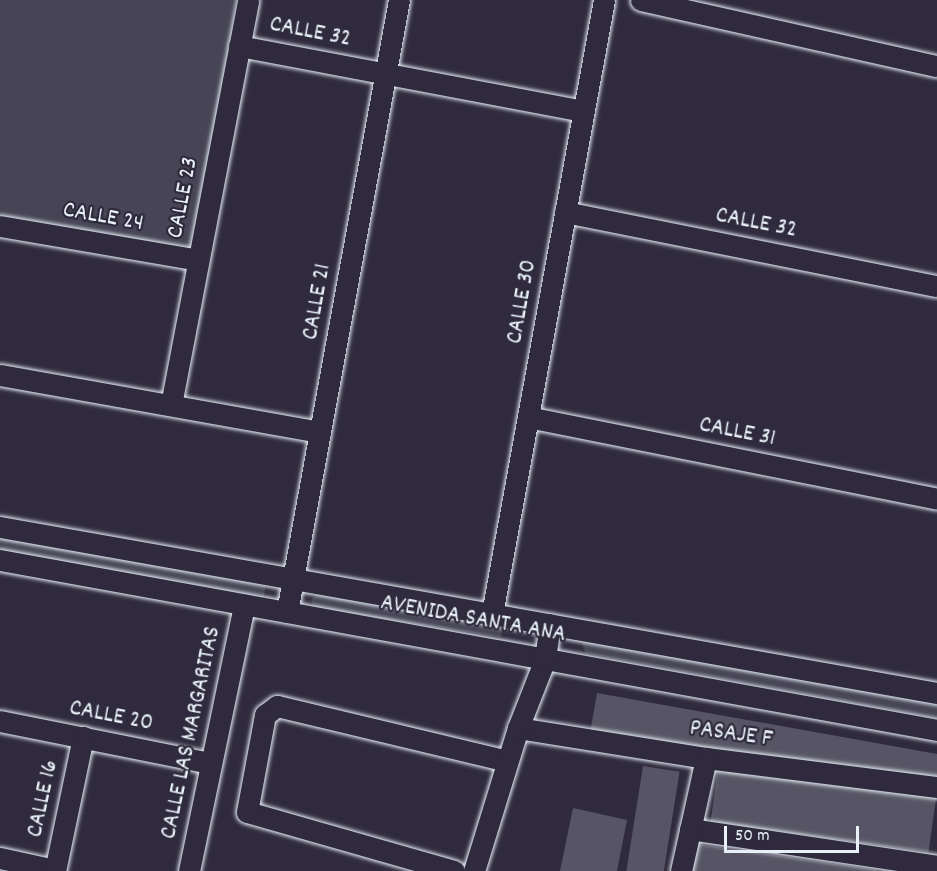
<!DOCTYPE html>
<style>
body{margin:0}
#map{position:relative;width:937px;height:871px;overflow:hidden;background:#2f2a3d;font-family:Dekko,sans-serif}
div>[style]{position:absolute}
.green>*{inset:0;background:#464455;transform-origin:0 0}
.building>*{inset:0;background:#575565;transform-origin:0 0}
.roads{filter:drop-shadow(0 0 2px #e8f1f8) drop-shadow(0 0 2px #e8f1f8)}
.minor>*{height:21px;margin:-10.5px;padding:0 10.5px;transform-origin:10.5px;border-radius:10.5px;background:#2f2a3d}
span{translate:-50% -50%;white-space:nowrap;text-align:center;line-height:1.15;-webkit-text-stroke:4.5px #2f2a3d;paint-order:stroke}
.street-label{font-size:24px;color:#e8f1f8}
.scale{position:absolute;left:724px;top:826px;width:135px;height:27px;box-sizing:border-box;border:3px solid #e8f1f8;border-top:0;padding-left:8px;font-size:18px;line-height:21px;white-space:nowrap;color:#e8f1f8;-webkit-text-stroke:4px #2f2a3d;paint-order:stroke}
</style>
<div id="map">
<div class="green">
<div style="clip-path:polygon(0 0,236px 0,194px 252px,0 217px)"></div>
<div style="left:0;top:538px;width:270px;height:14px;rotate:10deg"></div>
<div style="clip-path:polygon(317px 594px,503px 626px,501px 637px,314px 608px,311px 600px)"></div>
<div style="clip-path:polygon(589px 639px,937px 702px,937px 718px,585px 653px,582px 642px)"></div>
</div>
<div class="building">
<div style="clip-path:polygon(597px 693px,937px 754px,937px 777px,590px 733px)"></div>
<div style="left:719px;top:762px;width:220px;height:60px;rotate:8deg"></div>
<div style="left:643px;top:766px;width:37px;height:107px;rotate:9deg"></div>
<div style="clip-path:polygon(573px 808px,627px 820px,617px 871px,560px 871px)"></div>
<div style="clip-path:polygon(695px 844px,876px 870px,876px 871px,692px 871px)"></div>
</div>
<div class="roads">
<div class="minor">
<div style="left:641px;top:0;width:303px;rotate:12.6deg"></div>
<div style="left:239px;top:46px;width:350px;rotate:10.7deg"></div>
<div style="left:565px;top:212px;width:379px;rotate:11.3deg"></div>
<div style="left:0;top:226px;width:201px;rotate:9.7deg"></div>
<div style="left:0;top:375px;width:325px;rotate:10.1deg"></div>
<div style="left:171px;top:405px;width:412px;rotate:-79.2deg"></div>
<div style="left:528px;top:417px;width:417px;rotate:11.3deg"></div>
<div style="left:0;top:527px;width:952px;rotate:10.05deg"></div>
<div style="left:0;top:560px;width:952px;rotate:10.28deg"></div>
<div style="left:287px;top:612px;width:622px;rotate:-79.63deg"></div>
<div style="left:492px;top:614px;width:624px;rotate:-79.66deg"></div>
<div style="left:0;top:721px;width:215px;rotate:11.3deg"></div>
<div style="left:518px;top:728px;width:190px;rotate:9.1deg"></div>
<div style="left:706px;top:758px;width:233px;rotate:7.2deg"></div>
<div style="left:690px;top:829px;width:250px;rotate:8.5deg"></div>
<div style="left:0;top:858px;width:56px;rotate:12.3deg"></div>
<div style="left:55px;top:871px;width:137px;rotate:-78.2deg"></div>
<div style="left:189px;top:871px;width:272px;rotate:-78.3deg"></div>
<div style="left:454px;top:871px;width:215px;rotate:-164.1deg"></div>
<div style="left:247px;top:812px;width:99px;rotate:-79.5deg"></div>
<div style="left:265px;top:715px;width:15px;rotate:-37deg"></div>
<div style="left:277px;top:706px;width:237px;rotate:13.4deg"></div>
<div style="left:474px;top:871px;width:150px;rotate:-72.9deg"></div>
<div style="left:518px;top:728px;width:74px;rotate:-68.6deg"></div>
<div style="left:545px;top:659px;width:35px;rotate:-82deg"></div>
<div style="left:681px;top:871px;width:116px;rotate:-77.5deg"></div>
</div>
</div>
<div class="street-label">
<span style="left:310px;top:33px;rotate:11deg">CALLE 32</span>
<span style="left:184px;top:198px;rotate:-79deg">CALLE 23</span>
<span style="left:103px;top:218px;rotate:10deg">CALLE 24</span>
<span style="left:756px;top:224px;rotate:11deg">CALLE 32</span>
<span style="left:318px;top:302px;rotate:-80deg">CALLE 21</span>
<span style="left:523px;top:302px;rotate:-80deg">CALLE 30</span>
<span style="left:737px;top:433px;rotate:11deg">CALLE 31</span>
<span style="left:473px;top:620px;rotate:10deg">AVENIDA SANTA ANA</span>
<span style="left:111px;top:717px;rotate:11deg">CALLE 20</span>
<span style="left:192px;top:733px;rotate:-78deg">CALLE LAS MARGARITAS</span>
<span style="left:731px;top:735px;rotate:8deg">PASAJE F</span>
<span style="left:44px;top:799px;rotate:-78deg">CALLE 16</span>
</div>
<div class="scale">50 m</div>
</div>
